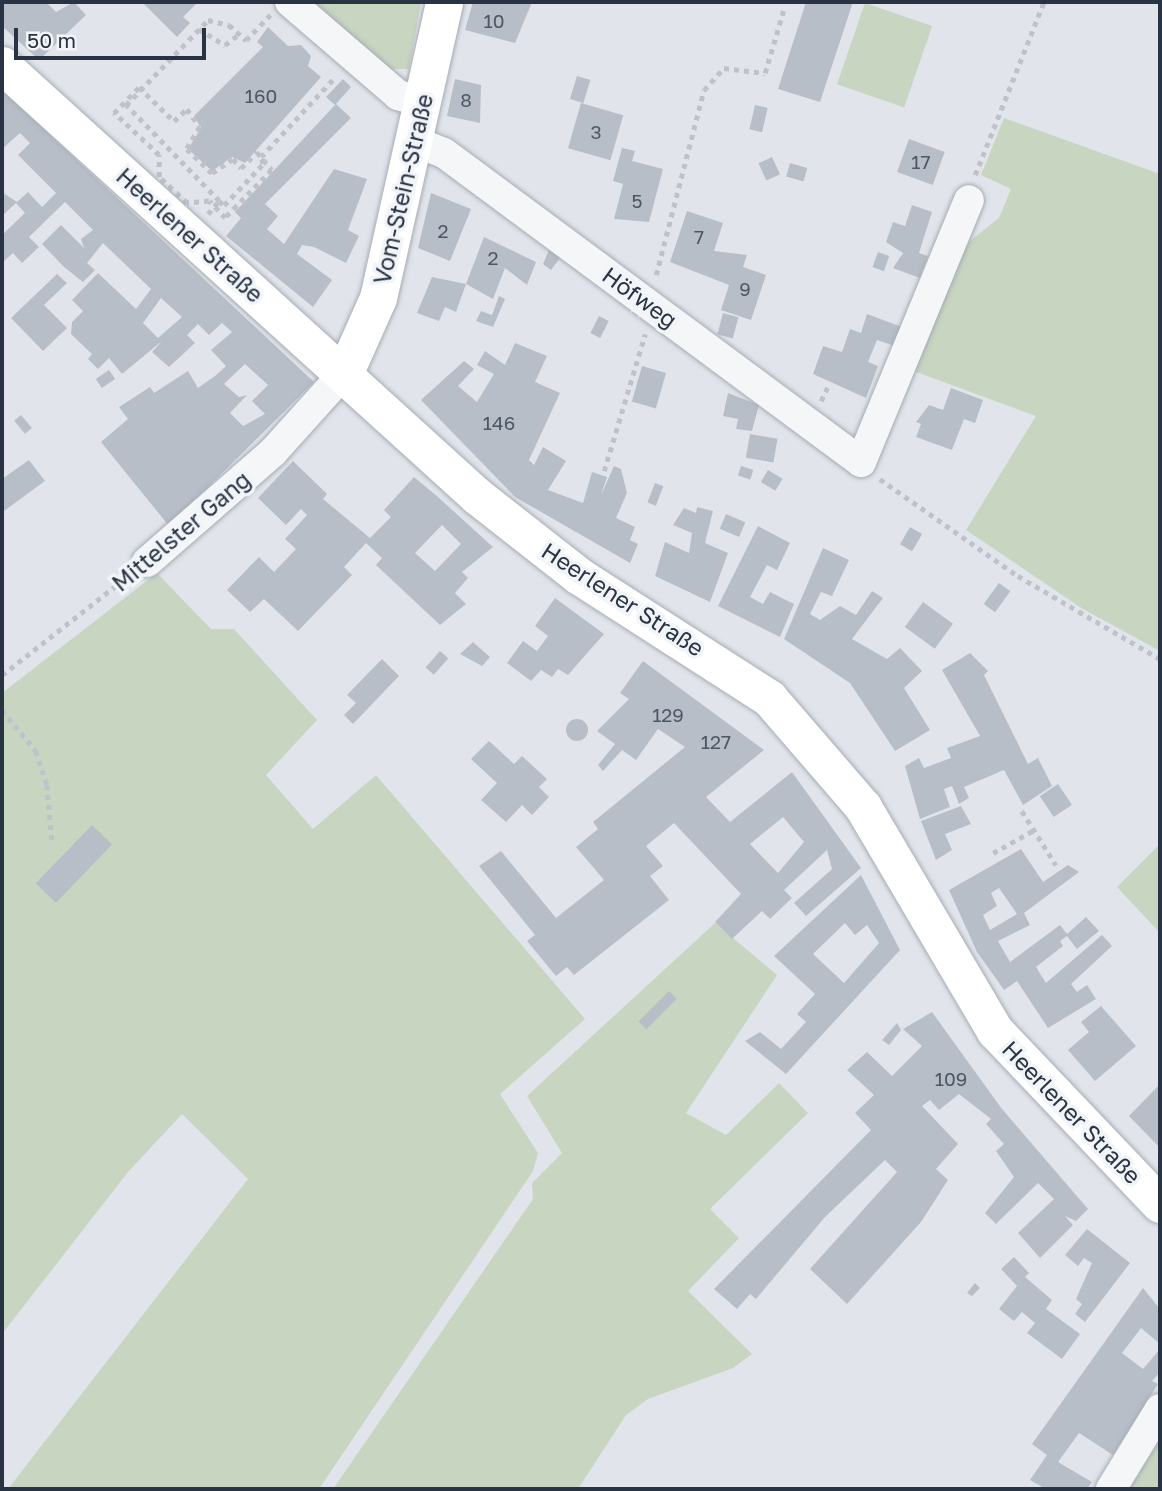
<!DOCTYPE html>
<meta charset="utf-8">
<style>
body{margin:0}
#map{position:relative;width:1162px;height:1491px;overflow:hidden;background:#e1e5eb;font-family:"Golos Text",sans-serif}
div>[style]{position:absolute}
.green>*{inset:0;background:#c7d5c1;transform-origin:0 0}
.building>*{inset:0;background:#b8bec8;transform-origin:0 0}
.round{border-radius:50%}
.path>*{height:4.5px;margin-top:-2.25px;transform-origin:0;background:repeating-linear-gradient(90deg,#bfc3c9 0 5px,transparent 0 10px)}
.roads{filter:drop-shadow(0 0 2px #a6acb5) drop-shadow(0 0 2px #a6acb5)}
.minor>*{height:30px;margin:-15px;padding:0 15px;transform-origin:15px;border-radius:15px;background:#f4f6f8}
.major>*{height:37px;margin:-18.5px;padding:0 18.5px;transform-origin:18.5px;border-radius:18.5px;background:#fff}
span{translate:-50% -50%;white-space:nowrap;text-align:center;line-height:1.15;-webkit-text-stroke:7px #f1f4f8;paint-order:stroke}
.number-label{font-size:19px;color:#4c5664}
.number-label span{-webkit-text-stroke-width:0}
.street-label{font-size:23px;color:#283343}
.frame{position:absolute;inset:0;border:4px solid #283343;pointer-events:none}
.scale{position:absolute;left:14px;top:28px;width:192px;height:32px;box-sizing:border-box;border:4px solid #283343;border-top:0;padding-left:9px;font-size:21px;line-height:24px;white-space:nowrap;color:#283343;-webkit-text-stroke:5px #f1f4f8;paint-order:stroke}
</style>
<div id="map">
<div class="green">
<div style="clip-path:polygon(312px 2px,421px 2px,409px 69px,388px 69px)"></div>
<div style="left:865px;top:3px;width:71px;height:86px;rotate:19deg"></div>
<div style="clip-path:polygon(1004px 118px,1160px 174px,1160px 651px,1083px 609px,966px 530px,1036px 416px,911px 370px,956px 252px,999px 218px,1011px 189px,981px 175px)"></div>
<div style="clip-path:polygon(157px 573px,211px 629px,234px 629px,317px 720px,266px 775px,313px 829px,376px 775px,585px 1019px,500px 1094px,538px 1153px,533px 1171px,319px 1489px,8px 1489px,248px 1179px,182px 1114px,128px 1172px,2px 1334px,2px 693px)"></div>
<div style="clip-path:polygon(1160px 844px,1160px 933px,1117px 887px)"></div>
<div style="clip-path:polygon(715px 923px,777px 975px,686px 1113px,726px 1135px,779px 1083px,808px 1113px,710px 1209px,739px 1238px,688px 1291px,752px 1354px,733px 1368px,648px 1399px,626px 1415px,578px 1489px,333px 1489px,533px 1199px,532px 1183px,562px 1153px,527px 1096px)"></div>
<div style="clip-path:polygon(1160px 1428px,1160px 1489px,1122px 1489px)"></div>
</div>
<div class="building">
<div style="clip-path:polygon(2px 2px,46px 2px,56px 12px,74px 2px,86px 15px,39px 60px,2px 26px)"></div>
<div style="clip-path:polygon(142px 2px,198px 2px,183px 17px,190px 23px,177px 37px)"></div>
<div style="clip-path:polygon(473px 2px,532px 2px,515px 43px,465px 30px)"></div>
<div style="clip-path:polygon(806px 2px,853px 2px,820px 102px,778px 89px)"></div>
<div style="clip-path:polygon(268px 27px,288px 46px,301px 45px,311px 56px,308px 66px,321px 77px,245px 163px,232px 157px,212px 171px,188px 149px,201px 128px,194px 116px,263px 47px,257px 42px)"></div>
<div style="left:577px;top:76px;width:14px;height:24px;rotate:17deg"></div>
<div style="clip-path:polygon(343px 79px,351px 87px,336px 104px,351px 118px,265px 204px,278px 216px,267px 229px,284px 244px,334px 169px,367px 179px,348px 230px,359px 236px,346px 263px,314px 247px,302px 245px,297px 254px,332px 280px,313px 307px,226px 236px,241px 218px,235px 212px,335px 105px,326px 97px)"></div>
<div style="clip-path:polygon(455px 79px,481px 85px,480px 123px,447px 116px)"></div>
<div style="clip-path:polygon(evenodd,2px 90px,314px 382px,169px 526px,101px 442px,128px 419px,119px 407px,150px 387px,154px 393px,188px 371px,198px 388px,215px 376px,226px 366px,211px 350px,232px 332px,222px 323px,209px 335px,198px 324px,187px 335px,195px 343px,169px 367px,152px 352px,162px 341px,122px 374px,109px 358px,98px 369px,88px 359px,92px 354px,71px 334px,72px 322px,83px 311px,72px 300px,98px 273px,136px 309px,151px 289px,103px 243px,87px 263px,95px 270px,83px 282px,64px 267px,42px 244px,61px 225px,84px 248px,81px 239px,93px 230px,65px 202px,29px 237px,39px 247px,22px 263px,13px 253px,2px 263px,2px 235px,25px 213px,16px 203px,2px 216px,2px 192px,17px 202px,28px 192px,42px 207px,56px 193px,18px 155px,30px 143px,20px 133px,2px 149px,2px 90px,161px 298px,182px 317px,158px 338px,143px 323px,161px 298px,2px 90px,245px 364px,268px 385px,252px 401px,265px 414px,243px 426px,230px 413px,247px 395px,239px 397px,224px 384px,245px 364px)"></div>
<div style="left:581px;top:103px;width:44px;height:47px;rotate:16deg"></div>
<div style="left:755px;top:105px;width:13px;height:25px;rotate:13deg"></div>
<div style="left:909px;top:139px;width:38px;height:35px;rotate:20deg"></div>
<div style="clip-path:polygon(622px 148px,635px 151px,632px 161px,663px 169px,649px 222px,614px 219px,623px 184px,613px 181px)"></div>
<div style="left:772px;top:157px;width:19px;height:15px;rotate:65deg"></div>
<div style="left:790px;top:163px;width:18px;height:14px;rotate:16deg"></div>
<div style="clip-path:polygon(431px 193px,471px 209px,450px 261px,418px 248px)"></div>
<div style="clip-path:polygon(912px 205px,932px 212px,919px 253px,928px 256px,920px 278px,893px 268px,903px 253px,886px 242px,893px 222px,905px 226px)"></div>
<div style="clip-path:polygon(687px 211px,723px 223px,714px 251px,747px 255px,743px 267px,766px 275px,751px 320px,721px 310px,729px 285px,670px 262px)"></div>
<div style="clip-path:polygon(484px 237px,536px 262px,527px 285px,505px 268px,493px 299px,466px 284px)"></div>
<div style="clip-path:polygon(549px 250px,560px 258px,551px 270px,543px 264px)"></div>
<div style="left:878px;top:252px;width:12px;height:16px;rotate:20deg"></div>
<div style="clip-path:polygon(57px 274px,67px 283px,44px 305px,67px 328px,43px 351px,11px 318px)"></div>
<div style="clip-path:polygon(432px 277px,466px 284px,456px 312px,445px 307px,439px 321px,417px 313px)"></div>
<div style="clip-path:polygon(499px 296px,505px 299px,493px 327px,476px 321px,481px 311px,492px 315px)"></div>
<div style="left:723px;top:313px;width:16px;height:22px;rotate:15deg"></div>
<div style="clip-path:polygon(867px 314px,902px 327px,895px 346px,877px 340px,868px 362px,878px 366px,866px 398px,813px 374px,823px 346px,842px 352px,850px 329px,861px 333px)"></div>
<div style="left:599px;top:316px;width:11px;height:19px;rotate:27deg"></div>
<div style="clip-path:polygon(515px 343px,547px 356px,535px 382px,560px 393px,529px 460px,534px 465px,543px 447px,566px 461px,548px 490px,583px 503px,592px 472px,607px 477px,601px 495px,614px 466px,621px 469px,627px 493px,616px 518px,635px 527px,630px 540px,638px 544px,630px 563px,515px 497px,421px 400px,464px 361px,474px 369px,458px 386px,477px 402px,494px 374px,477px 365px,485px 351px,505px 365px)"></div>
<div style="left:642px;top:366px;width:25px;height:37px;rotate:16deg"></div>
<div style="left:109px;top:370px;width:11px;height:16px;rotate:56deg"></div>
<div style="clip-path:polygon(951px 388px,983px 400px,975px 423px,964px 419px,952px 450px,916px 437px,921px 424px,916px 422px,929px 405px,943px 410px)"></div>
<div style="clip-path:polygon(728px 393px,759px 405px,752px 431px,736px 429px,738px 419px,723px 416px)"></div>
<div style="left:21px;top:415px;width:17px;height:9px;rotate:50deg"></div>
<div style="left:750px;top:434px;width:28px;height:24px;rotate:10deg"></div>
<div style="clip-path:polygon(29px 460px,45px 481px,4px 511px,2px 479px)"></div>
<div style="clip-path:polygon(evenodd,293px 461px,327px 494px,323px 499px,370px 538px,391px 517px,384px 510px,414px 477px,438px 497px,493px 547px,462px 572px,468px 578px,455px 593px,466px 604px,440px 625px,376px 565px,382px 558px,366px 543px,344px 567px,352px 575px,298px 631px,264px 599px,250px 612px,227px 590px,259px 557px,274px 572px,296px 549px,285px 539px,307px 515px,301px 509px,286px 525px,258px 498px,293px 461px,442px 525px,461px 544px,435px 571px,415px 553px,442px 525px)"></div>
<div style="left:741px;top:466px;width:13px;height:10px;rotate:18deg"></div>
<div style="left:768px;top:470px;width:17px;height:14px;rotate:31deg"></div>
<div style="left:655px;top:483px;width:9px;height:21px;rotate:21deg"></div>
<div style="clip-path:polygon(697px 507px,713px 511px,705px 543px,728px 553px,710px 602px,655px 576px,665px 542px,689px 553px,692px 533px,673px 525px,684px 508px,696px 513px)"></div>
<div style="left:726px;top:514px;width:21px;height:16px;rotate:23deg"></div>
<div style="clip-path:polygon(758px 526px,790px 543px,777px 570px,767px 565px,750px 597px,763px 604px,770px 592px,794px 604px,780px 637px,718px 606px)"></div>
<div style="left:910px;top:527px;width:14px;height:20px;rotate:30deg"></div>
<div style="clip-path:polygon(823px 548px,849px 560px,832px 596px,821px 592px,810px 614px,820px 620px,840px 606px,856px 615px,872px 591px,883px 598px,852px 639px,887px 659px,900px 648px,922px 671px,904px 688px,930px 730px,895px 751px,850px 683px,784px 639px)"></div>
<div style="left:999px;top:583px;width:14px;height:26px;rotate:36deg"></div>
<div style="clip-path:polygon(555px 598px,604px 634px,568px 675px,558px 669px,552px 677px,541px 670px,531px 681px,507px 663px,523px 641px,537px 651px,548px 636px,535px 626px)"></div>
<div style="left:923px;top:602px;width:37px;height:31px;rotate:36deg"></div>
<div style="clip-path:polygon(473px 642px,490px 657px,482px 666px,460px 654px)"></div>
<div style="left:440px;top:651px;width:11px;height:22px;rotate:41deg"></div>
<div style="clip-path:polygon(970px 653px,988px 671px,984px 675px,1028px 764px,1038px 758px,1052px 786px,1023px 805px,1004px 770px,964px 787px,969px 798px,959px 804px,952px 786px,944px 789px,950px 807px,920px 819px,905px 766px,919px 758px,924px 768px,951px 758px,947px 748px,980px 736px,942px 670px)"></div>
<div style="clip-path:polygon(382px 659px,399px 676px,353px 724px,344px 715px,356px 703px,347px 695px)"></div>
<div style="clip-path:polygon(evenodd,643px 661px,764px 750px,706px 797px,730px 822px,792px 772px,861px 868px,806px 916px,794px 903px,832px 869px,827px 850px,784px 890px,792px 898px,770px 919px,762px 911px,732px 939px,715px 922px,741px 894px,674px 823px,646px 846px,663px 866px,650px 876px,669px 900px,574px 975px,567px 967px,556px 976px,527px 941px,535px 935px,479px 866px,501px 851px,556px 918px,604px 880px,576px 847px,598px 829px,593px 822px,685px 747px,658px 729px,636px 760px,622px 750px,603px 771px,598px 765px,615px 744px,597px 731px,629px 699px,620px 693px,643px 661px,783px 817px,804px 842px,778px 873px,750px 844px,783px 817px)"></div>
<div class="round" style="left:566px;top:719px;width:22px;height:22px"></div>
<div style="clip-path:polygon(489px 741px,514px 764px,522px 756px,547px 779px,539px 787px,549px 797px,532px 815px,522px 805px,506px 822px,481px 800px,497px 783px,471px 759px)"></div>
<div style="left:1058px;top:784px;width:25px;height:22px;rotate:56deg"></div>
<div style="clip-path:polygon(961px 806px,971px 824px,945px 834px,952px 850px,936px 860px,921px 821px)"></div>
<div style="left:92px;top:825px;width:28px;height:81px;rotate:44deg"></div>
<div style="clip-path:polygon(evenodd,1021px 849px,1043px 882px,1068px 865px,1079px 872px,1024px 913px,1030px 925px,998px 941px,1010px 962px,1060px 925px,1067px 934px,1086px 917px,1099px 931px,1077px 949px,1067px 936px,1060px 941px,1063px 946px,1036px 967px,1046px 983px,1102px 935px,1112px 946px,1071px 984px,1077px 992px,1087px 985px,1096px 999px,1048px 1028px,1017px 981px,1004px 990px,977px 952px,949px 890px,1021px 849px,999px 888px,1017px 914px,990px 930px,983px 915px,997px 906px,991px 893px,999px 888px)"></div>
<div style="clip-path:polygon(evenodd,861px 875px,900px 950px,786px 1074px,745px 1041px,760px 1032px,781px 1049px,806px 1022px,797px 1014px,815px 994px,774px 956px,861px 875px,845px 923px,855px 935px,867px 925px,879px 943px,844px 983px,813px 954px,845px 923px)"></div>
<div style="left:669px;top:991px;width:11px;height:43px;rotate:45deg"></div>
<div style="clip-path:polygon(1101px 1006px,1136px 1046px,1095px 1081px,1068px 1050px,1089px 1032px,1081px 1022px)"></div>
<div style="clip-path:polygon(932px 1012px,1002px 1109px,1088px 1209px,1076px 1221px,1065px 1216px,1073px 1225px,1040px 1258px,1018px 1233px,1054px 1199px,1038px 1183px,996px 1224px,985px 1213px,1014px 1177px,996px 1151px,1004px 1144px,986px 1124px,991px 1119px,959px 1094px,939px 1110px,930px 1100px,922px 1106px,958px 1144px,936px 1169px,948px 1180px,921px 1222px,847px 1304px,810px 1269px,897px 1172px,885px 1160px,825px 1217px,756px 1299px,750px 1294px,737px 1309px,714px 1289px,871px 1130px,855px 1113px,874px 1095px,847px 1070px,867px 1052px,892px 1076px,922px 1046px,903px 1029px)"></div>
<div style="clip-path:polygon(897px 1023px,901px 1030px,889px 1045px,882px 1040px)"></div>
<div style="clip-path:polygon(1160px 1084px,1160px 1148px,1129px 1116px)"></div>
<div style="clip-path:polygon(1087px 1229px,1130px 1263px,1085px 1322px,1075px 1314px,1082px 1304px,1076px 1299px,1092px 1263px,1084px 1258px,1078px 1266px,1065px 1255px)"></div>
<div style="clip-path:polygon(1014px 1257px,1029px 1273px,1025px 1277px,1052px 1300px,1046px 1309px,1080px 1334px,1062px 1359px,1027px 1333px,1035px 1323px,1022px 1312px,1014px 1321px,999px 1309px,1017px 1286px,1001px 1269px)"></div>
<div style="clip-path:polygon(975px 1283px,980px 1288px,972px 1296px,967px 1293px)"></div>
<div style="clip-path:polygon(1143px 1288px,1160px 1309px,1160px 1344px,1141px 1328px,1122px 1353px,1143px 1369px,1160px 1349px,1160px 1372px,1152px 1381px,1158px 1384px,1113px 1455px,1079px 1433px,1058px 1462px,1092px 1482px,1087px 1489px,1046px 1489px,1030px 1480px,1047px 1455px,1032px 1444px)"></div>
</div>
<div class="path">
<div style="left:199px;top:29px;width:31px;rotate:32deg"></div>
<div style="left:225px;top:45px;width:18px;rotate:-38deg"></div>
<div style="left:139px;top:87px;width:49px;rotate:44.2deg"></div>
<div style="left:174px;top:121px;width:18px;rotate:-43deg"></div>
<div style="left:187px;top:109px;width:22px;rotate:54deg"></div>
<div style="left:200px;top:127px;width:26px;rotate:121deg"></div>
<div style="left:187px;top:149px;width:35px;rotate:44deg"></div>
<div style="left:212px;top:173px;width:25px;rotate:-34deg"></div>
<div style="left:233px;top:159px;width:12px;rotate:48deg"></div>
<div style="left:241px;top:168px;width:23px;rotate:-45deg"></div>
<div style="left:257px;top:152px;width:23px;rotate:50deg"></div>
<div style="left:272px;top:170px;width:67px;rotate:134.4deg"></div>
<div style="left:225px;top:218px;width:23px;rotate:-133deg"></div>
<div style="left:209px;top:201px;width:22px;rotate:175deg"></div>
<div style="left:187px;top:203px;width:38px;rotate:-137deg"></div>
<div style="left:159px;top:177px;width:22px;rotate:-90deg"></div>
<div style="left:159px;top:155px;width:62px;rotate:-137deg"></div>
<div style="left:114px;top:113px;width:36px;rotate:-46deg"></div>
<div style="left:975px;top:175px;width:186px;rotate:-68.3deg"></div>
<div style="left:219px;top:201px;width:6px;rotate:39deg"></div>
<div style="left:224px;top:205px;width:57px;rotate:-46.4deg"></div>
<div style="left:263px;top:164px;width:7px;rotate:-106deg"></div>
<div style="left:261px;top:157px;width:109px;rotate:-47.2deg"></div>
<div style="left:208px;top:214px;width:17px;rotate:-50deg"></div>
<div style="left:219px;top:201px;width:134px;rotate:-134.1deg"></div>
<div style="left:126px;top:105px;width:118px;rotate:-46deg"></div>
<div style="left:208px;top:20px;width:22px;rotate:13deg"></div>
<div style="left:229px;top:25px;width:23px;rotate:41deg"></div>
<div style="left:246px;top:40px;width:35px;rotate:-46deg"></div>
<div style="left:656px;top:275px;width:191px;rotate:-75.5deg"></div>
<div style="left:704px;top:90px;width:30px;rotate:-48deg"></div>
<div style="left:724px;top:68px;width:41px;rotate:7deg"></div>
<div style="left:765px;top:73px;width:67px;rotate:-73.5deg"></div>
<div style="left:821px;top:401px;width:17px;rotate:-65deg"></div>
<div style="left:604px;top:471px;width:143px;rotate:-73.3deg"></div>
<div style="left:880px;top:479px;width:169px;rotate:35.1deg"></div>
<div style="left:1018px;top:576px;width:164px;rotate:30.3deg"></div>
<div style="left:2px;top:675px;width:159px;rotate:-38.1deg"></div>
<div style="left:2px;top:710px;width:53px;rotate:50.3deg"></div>
<div style="left:36px;top:751px;width:36px;rotate:72deg"></div>
<div style="left:47px;top:785px;width:56px;rotate:84.9deg"></div>
<div style="left:1022px;top:811px;width:64px;rotate:57.8deg"></div>
<div style="left:993px;top:853px;width:47px;rotate:-29.3deg"></div>
</div>
<div class="roads">
<div class="minor">
<div style="left:290px;top:2px;width:143px;rotate:40.7deg"></div>
<div style="left:398px;top:95px;width:26px;rotate:16deg"></div>
<div style="left:414px;top:141px;width:32px;rotate:22deg"></div>
<div style="left:444px;top:153px;width:519px;rotate:36.54deg"></div>
<div style="left:861px;top:462px;width:283px;rotate:-67.6deg"></div>
<div style="left:147px;top:562px;width:167px;rotate:-41.1deg"></div>
<div style="left:273px;top:452px;width:108px;rotate:-48deg"></div>
<div style="left:1111px;top:1489px;width:94px;rotate:-58.5deg"></div>
</div>
<div class="major">
<div style="left:2px;top:65px;width:641px;rotate:42.22deg"></div>
<div style="left:477px;top:496px;width:130px;rotate:38.1deg"></div>
<div style="left:579px;top:576px;width:226px;rotate:32.7deg"></div>
<div style="left:769px;top:698px;width:144px;rotate:49.2deg"></div>
<div style="left:863px;top:807px;width:260px;rotate:59.5deg"></div>
<div style="left:995px;top:1031px;width:239px;rotate:46.4deg"></div>
<div style="left:345px;top:372px;width:81px;rotate:-66deg"></div>
<div style="left:378px;top:298px;width:303px;rotate:-77.4deg"></div>
</div>
</div>
<div class="number-label">
<span style="left:494px;top:21px">10</span>
<span style="left:261px;top:96px">160</span>
<span style="left:466px;top:100px">8</span>
<span style="left:596px;top:132px">3</span>
<span style="left:921px;top:162px">17</span>
<span style="left:637px;top:201px">5</span>
<span style="left:443px;top:231px">2</span>
<span style="left:699px;top:237px">7</span>
<span style="left:493px;top:258px">2</span>
<span style="left:745px;top:289px">9</span>
<span style="left:499px;top:423px">146</span>
<span style="left:668px;top:715px">129</span>
<span style="left:716px;top:742px">127</span>
<span style="left:951px;top:1079px">109</span>
</div>
<div class="street-label">
<span style="left:403px;top:189px;rotate:-77deg">Vom-Stein-Straße</span>
<span style="left:190px;top:235px;rotate:42deg">Heerlener Straße</span>
<span style="left:640px;top:297px;rotate:36deg">Höfweg</span>
<span style="left:181px;top:531px;rotate:-40deg">Mittelster Gang</span>
<span style="left:623px;top:599px;rotate:33deg">Heerlener Straße</span>
<span style="left:1072px;top:1112px;rotate:46deg">Heerlener Straße</span>
</div>
<div class="frame"></div>
<div class="scale">50 m</div>
</div>
